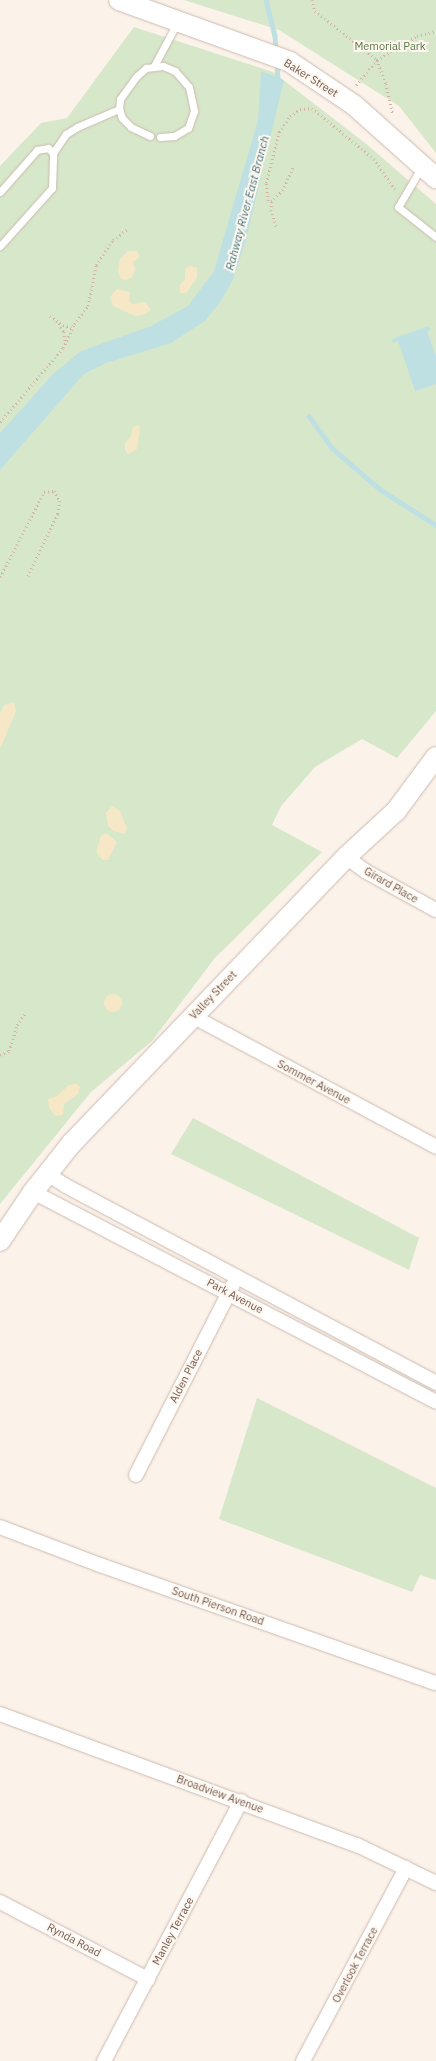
<!DOCTYPE html>
<style>
body{margin:0}
#map{position:relative;width:436px;height:2061px;overflow:hidden;background:#fbf2e9;font-family:"IBM Plex Sans",sans-serif}
div>[style]{position:absolute}
.green>*{inset:0;background:#d7e7c9}
.sand>*{inset:0;background:#f6e8c7}
.round{border-radius:50%}
.water>*{inset:0;background:#bfe0e3}
.stream>*{height:4.5px;margin:-2.25px;padding:0 2.25px;transform-origin:2.25px;border-radius:2.25px;background:#bfe0e3}
.path>*{height:2.5px;margin-top:-1.25px;transform-origin:0;background:repeating-linear-gradient(90deg,#d2b4a6 0 1px,transparent 0 4px)}
.roads{filter:drop-shadow(0 0 1px #ccbab0) drop-shadow(0 0 1px #ccbab0)}
.lane>*{height:7px;margin:-3.5px;padding:0 3.5px;transform-origin:3.5px;border-radius:3.5px;background:#fff}
.street>*{height:14px;margin:-7px;padding:0 7px;transform-origin:7px;border-radius:7px;background:#fff}
.secondary>*{height:20px;margin:-10px;padding:0 10px;transform-origin:10px;border-radius:10px;background:#fff}
span{translate:-50% -50%;white-space:nowrap;text-align:center;line-height:1.15;-webkit-text-stroke:4px #fdf7ef;paint-order:stroke}
.park-label{font-size:11px;color:#5a7848}
.street-label{font-size:11px;color:#73594f}
.water-label{font-size:12px;color:#47787d;font-style:italic}
</style>
<div id="map">
<div class="green">
<div style="clip-path:polygon(184px 0,436px 0,436px 153px,399px 106px,279px 30px)"></div>
<div style="clip-path:polygon(134px 27px,273px 72px,365px 143px,436px 204px,436px 711px,397px 758px,362px 739px,315px 767px,281px 806px,272px 825px,322px 852px,214px 959px,152px 1041px,91px 1092px,0 1204px,0 166px,41px 123px,67px 118px)"></div>
<div style="clip-path:polygon(193px 1118px,419px 1238px,409px 1270px,171px 1154px)"></div>
<div style="clip-path:polygon(257px 1398px,436px 1488px,436px 1580px,420px 1575px,412px 1592px,219px 1519px)"></div>
</div>
<div class="sand">
<div style="clip-path:polygon(128px 251px,137px 251px,140px 257px,133px 262px,135px 269px,132px 278px,126px 280px,121px 279px,118px 270px,120px 259px)"></div>
<div style="clip-path:polygon(190px 266px,197px 268px,197px 278px,186px 293px,180px 293px,180px 285px,185px 279px,185px 269px)"></div>
<div style="clip-path:polygon(117px 289px,130px 292px,129px 301px,132px 304px,145px 302px,151px 310px,146px 314px,135px 316px,113px 306px,110px 297px)"></div>
<div style="clip-path:polygon(138px 425px,140px 428px,137px 449px,128px 454px,125px 450px,125px 443px,131px 436px,133px 428px)"></div>
<div style="clip-path:polygon(14px 702px,16px 711px,0 749px,0 714px,4px 705px)"></div>
<div style="clip-path:polygon(112px 806px,120px 811px,127px 829px,124px 834px,114px 831px,108px 826px,106px 813px)"></div>
<div style="clip-path:polygon(106px 833px,117px 842px,108px 860px,103px 860px,97px 854px,97px 848px,101px 836px)"></div>
<div class="round" style="left:104px;top:994px;width:18px;height:18px"></div>
<div style="clip-path:polygon(77px 1084px,80px 1087px,78px 1094px,64px 1104px,63px 1115px,55px 1116px,49px 1107px,48px 1099px,57px 1096px,69px 1085px)"></div>
</div>
<div class="water">
<div style="clip-path:polygon(261px 71px,284px 80px,246px 240px,233px 280px,221px 301px,205px 321px,171px 343px,106px 363px,84px 374px,0 470px,0 433px,53px 374px,81px 351px,151px 326px,188px 306px,214px 271px,258px 120px)"></div>
<div style="clip-path:polygon(429px 326px,431px 330px,427px 331px,436px 356px,436px 384px,415px 391px,398px 341px,393px 343px,392px 339px)"></div>
</div>
<div class="stream">
<div style="left:266px;top:0;width:36px;rotate:76deg"></div>
<div style="left:275px;top:35px;width:16px;rotate:86deg"></div>
<div style="left:277px;top:62px;width:21px;rotate:87deg"></div>
<div style="left:309px;top:416px;width:39px;rotate:54deg"></div>
<div style="left:332px;top:448px;width:65px;rotate:40.6deg"></div>
<div style="left:381px;top:490px;width:65px;rotate:32.5deg"></div>
</div>
<div class="path">
<div style="left:312px;top:0;width:11px;rotate:75deg"></div>
<div style="left:315px;top:11px;width:79px;rotate:38.3deg"></div>
<div style="left:377px;top:60px;width:26px;rotate:69deg"></div>
<div style="left:386px;top:84px;width:31px;rotate:77deg"></div>
<div style="left:356px;top:85px;width:33px;rotate:-50deg"></div>
<div style="left:377px;top:60px;width:47px;rotate:-31deg"></div>
<div style="left:417px;top:36px;width:20px;rotate:-15deg"></div>
<div style="left:293px;top:168px;width:24px;rotate:114deg"></div>
<div style="left:283px;top:190px;width:16px;rotate:133deg"></div>
<div style="left:272px;top:202px;width:4px;rotate:-166deg"></div>
<div style="left:268px;top:201px;width:18px;rotate:-96deg"></div>
<div style="left:266px;top:183px;width:53px;rotate:-75.7deg"></div>
<div style="left:279px;top:132px;width:19px;rotate:-55deg"></div>
<div style="left:290px;top:116px;width:12px;rotate:-35deg"></div>
<div style="left:300px;top:109px;width:12px;rotate:-5deg"></div>
<div style="left:312px;top:108px;width:80px;rotate:39.4deg"></div>
<div style="left:374px;top:159px;width:38px;rotate:55deg"></div>
<div style="left:272px;top:202px;width:8px;rotate:97deg"></div>
<div style="left:271px;top:210px;width:19px;rotate:72deg"></div>
<div style="left:50px;top:316px;width:16px;rotate:35deg"></div>
<div style="left:63px;top:325px;width:9px;rotate:18deg"></div>
<div style="left:57px;top:320px;width:14px;rotate:60deg"></div>
<div style="left:64px;top:332px;width:9px;rotate:84deg"></div>
<div style="left:0;top:422px;width:97px;rotate:-49.6deg"></div>
<div style="left:63px;top:348px;width:26px;rotate:-65deg"></div>
<div style="left:74px;top:324px;width:23px;rotate:-52deg"></div>
<div style="left:88px;top:306px;width:42px;rotate:-79deg"></div>
<div style="left:96px;top:265px;width:30px;rotate:-56deg"></div>
<div style="left:113px;top:240px;width:18px;rotate:-38deg"></div>
<div style="left:0;top:577px;width:96px;rotate:-62.6deg"></div>
<div style="left:44px;top:492px;width:10px;rotate:-6deg"></div>
<div style="left:54px;top:491px;width:12px;rotate:59deg"></div>
<div style="left:60px;top:501px;width:13px;rotate:99deg"></div>
<div style="left:58px;top:514px;width:69px;rotate:115.8deg"></div>
<div style="left:0;top:1055px;width:10px;rotate:-24deg"></div>
<div style="left:9px;top:1051px;width:27px;rotate:-73deg"></div>
<div style="left:17px;top:1025px;width:16px;rotate:-55deg"></div>
</div>
<div class="roads">
<div class="lane">
<div style="left:154px;top:66px;width:49px;rotate:-61.9deg"></div>
<div style="left:150px;top:136px;width:21px;rotate:-155deg"></div>
<div style="left:131px;top:127px;width:13px;rotate:-135deg"></div>
<div style="left:122px;top:118px;width:9px;rotate:-108deg"></div>
<div style="left:119px;top:109px;width:10px;rotate:-84deg"></div>
<div style="left:120px;top:99px;width:29px;rotate:-54deg"></div>
<div style="left:137px;top:76px;width:12px;rotate:-42deg"></div>
<div style="left:146px;top:68px;width:17px;rotate:-7deg"></div>
<div style="left:163px;top:66px;width:13px;rotate:23deg"></div>
<div style="left:175px;top:71px;width:21px;rotate:49deg"></div>
<div style="left:189px;top:87px;width:25px;rotate:78deg"></div>
<div style="left:194px;top:111px;width:18px;rotate:109deg"></div>
<div style="left:188px;top:128px;width:16px;rotate:150deg"></div>
<div style="left:174px;top:136px;width:14px;rotate:176deg"></div>
<div style="left:421px;top:168px;width:45px;rotate:120.5deg"></div>
<div style="left:398px;top:207px;width:48px;rotate:38.3deg"></div>
<div style="left:0;top:192px;width:56px;rotate:-48.6deg"></div>
<div style="left:37px;top:150px;width:11px;rotate:-10deg"></div>
<div style="left:48px;top:148px;width:7px;rotate:45deg"></div>
<div style="left:0;top:246px;width:78px;rotate:-48.1deg"></div>
<div style="left:52px;top:188px;width:35px;rotate:-88deg"></div>
<div style="left:53px;top:153px;width:23px;rotate:-56deg"></div>
<div style="left:66px;top:134px;width:13px;rotate:-32deg"></div>
<div style="left:77px;top:127px;width:46px;rotate:-23.2deg"></div>
</div>
<div class="street">
<div style="left:346px;top:857px;width:24px;rotate:36deg"></div>
<div style="left:365px;top:871px;width:81px;rotate:28.8deg"></div>
<div style="left:192px;top:1016px;width:277px;rotate:28.2deg"></div>
<div style="left:47px;top:1174px;width:22px;rotate:32deg"></div>
<div style="left:66px;top:1186px;width:419px;rotate:28deg"></div>
<div style="left:33px;top:1192px;width:454px;rotate:27.5deg"></div>
<div style="left:136px;top:1475px;width:213px;rotate:-63deg"></div>
<div style="left:0;top:1527px;width:107px;rotate:20.8deg"></div>
<div style="left:100px;top:1565px;width:356px;rotate:19.4deg"></div>
<div style="left:0;top:1714px;width:380px;rotate:20.2deg"></div>
<div style="left:357px;top:1845px;width:88px;rotate:25.7deg"></div>
<div style="left:0;top:1902px;width:167px;rotate:27.5deg"></div>
<div style="left:104px;top:2061px;width:294px;rotate:-62.2deg"></div>
<div style="left:303px;top:2061px;width:219px;rotate:-61.9deg"></div>
</div>
<div class="secondary">
<div style="left:119px;top:0;width:182px;rotate:19.9deg"></div>
<div style="left:290px;top:62px;width:77px;rotate:33.9deg"></div>
<div style="left:354px;top:105px;width:110px;rotate:41.7deg"></div>
<div style="left:0;top:1241px;width:59px;rotate:-56deg"></div>
<div style="left:33px;top:1192px;width:61px;rotate:-51.6deg"></div>
<div style="left:71px;top:1144px;width:397px;rotate:-46.2deg"></div>
<div style="left:346px;top:857px;width:68px;rotate:-42.6deg"></div>
<div style="left:396px;top:811px;width:67px;rotate:-53.5deg"></div>
</div>
</div>
<div class="park-label">
<span style="left:390px;top:46px">Memorial Park</span>
</div>
<div class="street-label">
<span style="left:311px;top:78px;rotate:32deg">Baker Street</span>
<span style="left:391px;top:885px;rotate:30deg">Girard Place</span>
<span style="left:213px;top:995px;rotate:-46deg">Valley Street</span>
<span style="left:314px;top:1082px;rotate:28deg">Sommer Avenue</span>
<span style="left:235px;top:1296px;rotate:28deg">Park Avenue</span>
<span style="left:186px;top:1376px;rotate:-63deg">Alden Place</span>
<span style="left:218px;top:1606px;rotate:19deg">South Pierson Road</span>
<span style="left:220px;top:1794px;rotate:20deg">Broadview Avenue</span>
<span style="left:173px;top:1931px;rotate:-62deg">Manley Terrace</span>
<span style="left:74px;top:1940px;rotate:28deg">Rynda Road</span>
<span style="left:355px;top:1965px;rotate:-62deg">Overlook Terrace</span>
</div>
<div class="water-label">
<span style="left:247px;top:203px;rotate:-75deg">Rahway River East Branch</span>
</div>
</div>
